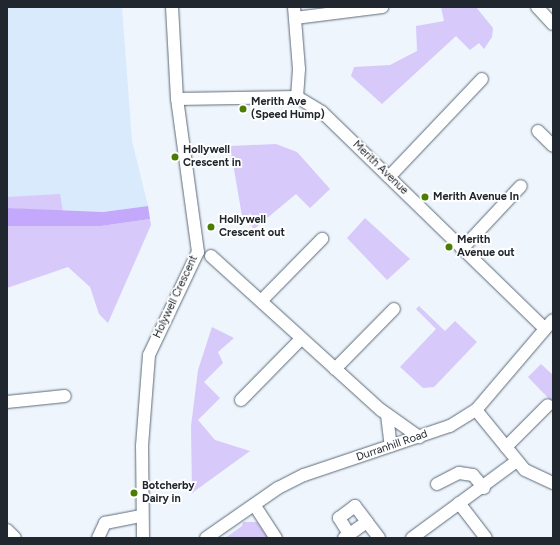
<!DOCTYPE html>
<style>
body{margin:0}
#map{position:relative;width:560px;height:545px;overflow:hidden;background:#eef5fc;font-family:Figtree,sans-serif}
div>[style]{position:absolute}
.built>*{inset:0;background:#d9eafc}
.green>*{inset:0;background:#d7c9f9}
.forest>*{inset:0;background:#c3a8fb}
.roads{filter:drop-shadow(0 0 1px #5c6a79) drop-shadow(0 0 1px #5c6a79)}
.minor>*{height:12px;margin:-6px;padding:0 6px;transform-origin:6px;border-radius:6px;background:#fff}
.dots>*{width:11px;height:11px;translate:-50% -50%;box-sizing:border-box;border:2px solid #fff;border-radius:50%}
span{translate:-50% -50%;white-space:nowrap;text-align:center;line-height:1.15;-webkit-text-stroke:3.5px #fff;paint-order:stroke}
.poi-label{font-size:11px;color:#21272e;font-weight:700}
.left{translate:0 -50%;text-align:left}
.street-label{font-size:11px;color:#21272e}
.frame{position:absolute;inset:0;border:8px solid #21272e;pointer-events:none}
</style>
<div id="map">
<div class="built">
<div style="clip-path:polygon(7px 7px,122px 7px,132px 141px,148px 206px,103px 212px,7px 208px)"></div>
</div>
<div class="green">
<div style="clip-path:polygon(441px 7px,476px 7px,493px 28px,492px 37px,484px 49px,479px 43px,470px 50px,456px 36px,382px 104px,351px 76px,354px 67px,390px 65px,417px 51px,416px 26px,444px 21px)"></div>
<div style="clip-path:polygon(276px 144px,297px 152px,330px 189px,310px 208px,296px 194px,254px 229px,242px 216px,230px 146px)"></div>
<div style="clip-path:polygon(60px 194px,63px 212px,7px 208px,7px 197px)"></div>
<div style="clip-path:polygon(365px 218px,410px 259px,387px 280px,347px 238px)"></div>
<div style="clip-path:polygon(150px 219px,151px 225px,108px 323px,99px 314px,90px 287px,68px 267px,7px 288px,7px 226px,101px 226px)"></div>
<div style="clip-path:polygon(419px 306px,445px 331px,455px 321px,477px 342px,434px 387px,423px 388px,400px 367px,436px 329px,416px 309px)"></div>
<div style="clip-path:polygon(212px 327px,234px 338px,218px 352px,223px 363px,204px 382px,220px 398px,198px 420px,215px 440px,250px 451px,192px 493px,191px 426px,198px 370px)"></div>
<div style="clip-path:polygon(541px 364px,553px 375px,553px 403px,528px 377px)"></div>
<div style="clip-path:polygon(243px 522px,257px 522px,268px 538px,225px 538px,242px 526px)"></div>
</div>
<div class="forest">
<div style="clip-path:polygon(148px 206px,150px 219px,101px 226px,7px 226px,7px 208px,103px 212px)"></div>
</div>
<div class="roads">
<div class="minor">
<div style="left:294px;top:7px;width:62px;rotate:85.4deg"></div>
<div style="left:299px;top:69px;width:28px;rotate:94deg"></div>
<div style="left:537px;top:7px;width:23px;rotate:47deg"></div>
<div style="left:295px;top:18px;width:88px;rotate:-7.2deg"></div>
<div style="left:177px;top:99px;width:120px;rotate:-1deg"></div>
<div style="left:297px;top:97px;width:29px;rotate:31deg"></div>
<div style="left:322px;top:112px;width:311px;rotate:44.2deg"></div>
<div style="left:538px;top:131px;width:21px;rotate:45deg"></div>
<div style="left:389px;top:177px;width:135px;rotate:-46.5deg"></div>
<div style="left:462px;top:249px;width:86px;rotate:-46.9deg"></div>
<div style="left:211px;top:256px;width:229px;rotate:42.2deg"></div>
<div style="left:381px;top:410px;width:47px;rotate:35.4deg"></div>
<div style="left:262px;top:300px;width:86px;rotate:-45.5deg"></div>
<div style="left:335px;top:369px;width:84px;rotate:-45.5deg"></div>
<div style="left:241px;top:400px;width:86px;rotate:-45.5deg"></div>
<div style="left:7px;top:402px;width:58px;rotate:-5.9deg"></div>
<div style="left:476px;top:410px;width:77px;rotate:50.8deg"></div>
<div style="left:525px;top:470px;width:31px;rotate:25deg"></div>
<div style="left:387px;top:415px;width:31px;rotate:83deg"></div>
<div style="left:506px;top:447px;width:59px;rotate:-45deg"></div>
<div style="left:437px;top:484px;width:25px;rotate:-27deg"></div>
<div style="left:459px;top:473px;width:14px;rotate:8deg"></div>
<div style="left:473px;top:475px;width:17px;rotate:50deg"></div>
<div style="left:459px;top:503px;width:44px;rotate:52.4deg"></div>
<div style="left:255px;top:506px;width:38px;rotate:57deg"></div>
<div style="left:7px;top:530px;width:11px;rotate:45deg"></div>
<div style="left:349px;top:534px;width:19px;rotate:-122deg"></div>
<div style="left:339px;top:518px;width:20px;rotate:-37deg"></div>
<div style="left:355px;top:506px;width:20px;rotate:53deg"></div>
<div style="left:98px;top:538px;width:17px;rotate:-65deg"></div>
<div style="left:105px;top:523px;width:37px;rotate:-11deg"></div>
<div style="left:143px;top:538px;width:92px;rotate:-90.6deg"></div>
<div style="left:142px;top:446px;width:91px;rotate:-85.6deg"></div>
<div style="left:149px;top:355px;width:114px;rotate:-64.6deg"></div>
<div style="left:198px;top:252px;width:154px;rotate:-97.8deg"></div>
<div style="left:177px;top:99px;width:92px;rotate:-93.1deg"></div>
<div style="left:206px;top:538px;width:88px;rotate:-34.8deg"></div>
<div style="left:278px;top:488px;width:29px;rotate:-27deg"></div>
<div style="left:304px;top:475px;width:154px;rotate:-18.6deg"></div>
<div style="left:450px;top:426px;width:31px;rotate:-32deg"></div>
<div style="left:476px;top:410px;width:118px;rotate:-49.5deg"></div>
<div style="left:344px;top:538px;width:28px;rotate:-35deg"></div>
<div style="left:367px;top:522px;width:20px;rotate:53deg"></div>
<div style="left:412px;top:538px;width:130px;rotate:-36.3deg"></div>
</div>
</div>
<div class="dots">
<div style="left:243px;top:109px;background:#4d7c03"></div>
<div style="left:175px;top:157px;background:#4d7c03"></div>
<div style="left:425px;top:197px;background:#4d7c03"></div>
<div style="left:211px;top:227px;background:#4d7c03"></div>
<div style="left:449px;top:247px;background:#4d7c03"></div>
<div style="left:134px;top:493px;background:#4d7c03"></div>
</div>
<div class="poi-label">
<span class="left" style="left:251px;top:109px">Merith Ave<br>(Speed Hump)</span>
<span class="left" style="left:183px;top:157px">Hollywell<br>Crescent in</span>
<span class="left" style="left:433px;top:197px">Merith Avenue In</span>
<span class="left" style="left:219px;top:227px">Hollywell<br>Crescent out</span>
<span class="left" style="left:457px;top:247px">Merith<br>Avenue out</span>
<span class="left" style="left:142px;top:493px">Botcherby<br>Dairy in</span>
</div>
<div class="street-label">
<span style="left:380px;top:168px;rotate:44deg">Merith Avenue</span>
<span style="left:176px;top:297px;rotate:-65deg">Holywell Crescent</span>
<span style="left:392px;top:446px;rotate:-19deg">Durranhill Road</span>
</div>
<div class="frame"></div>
</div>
